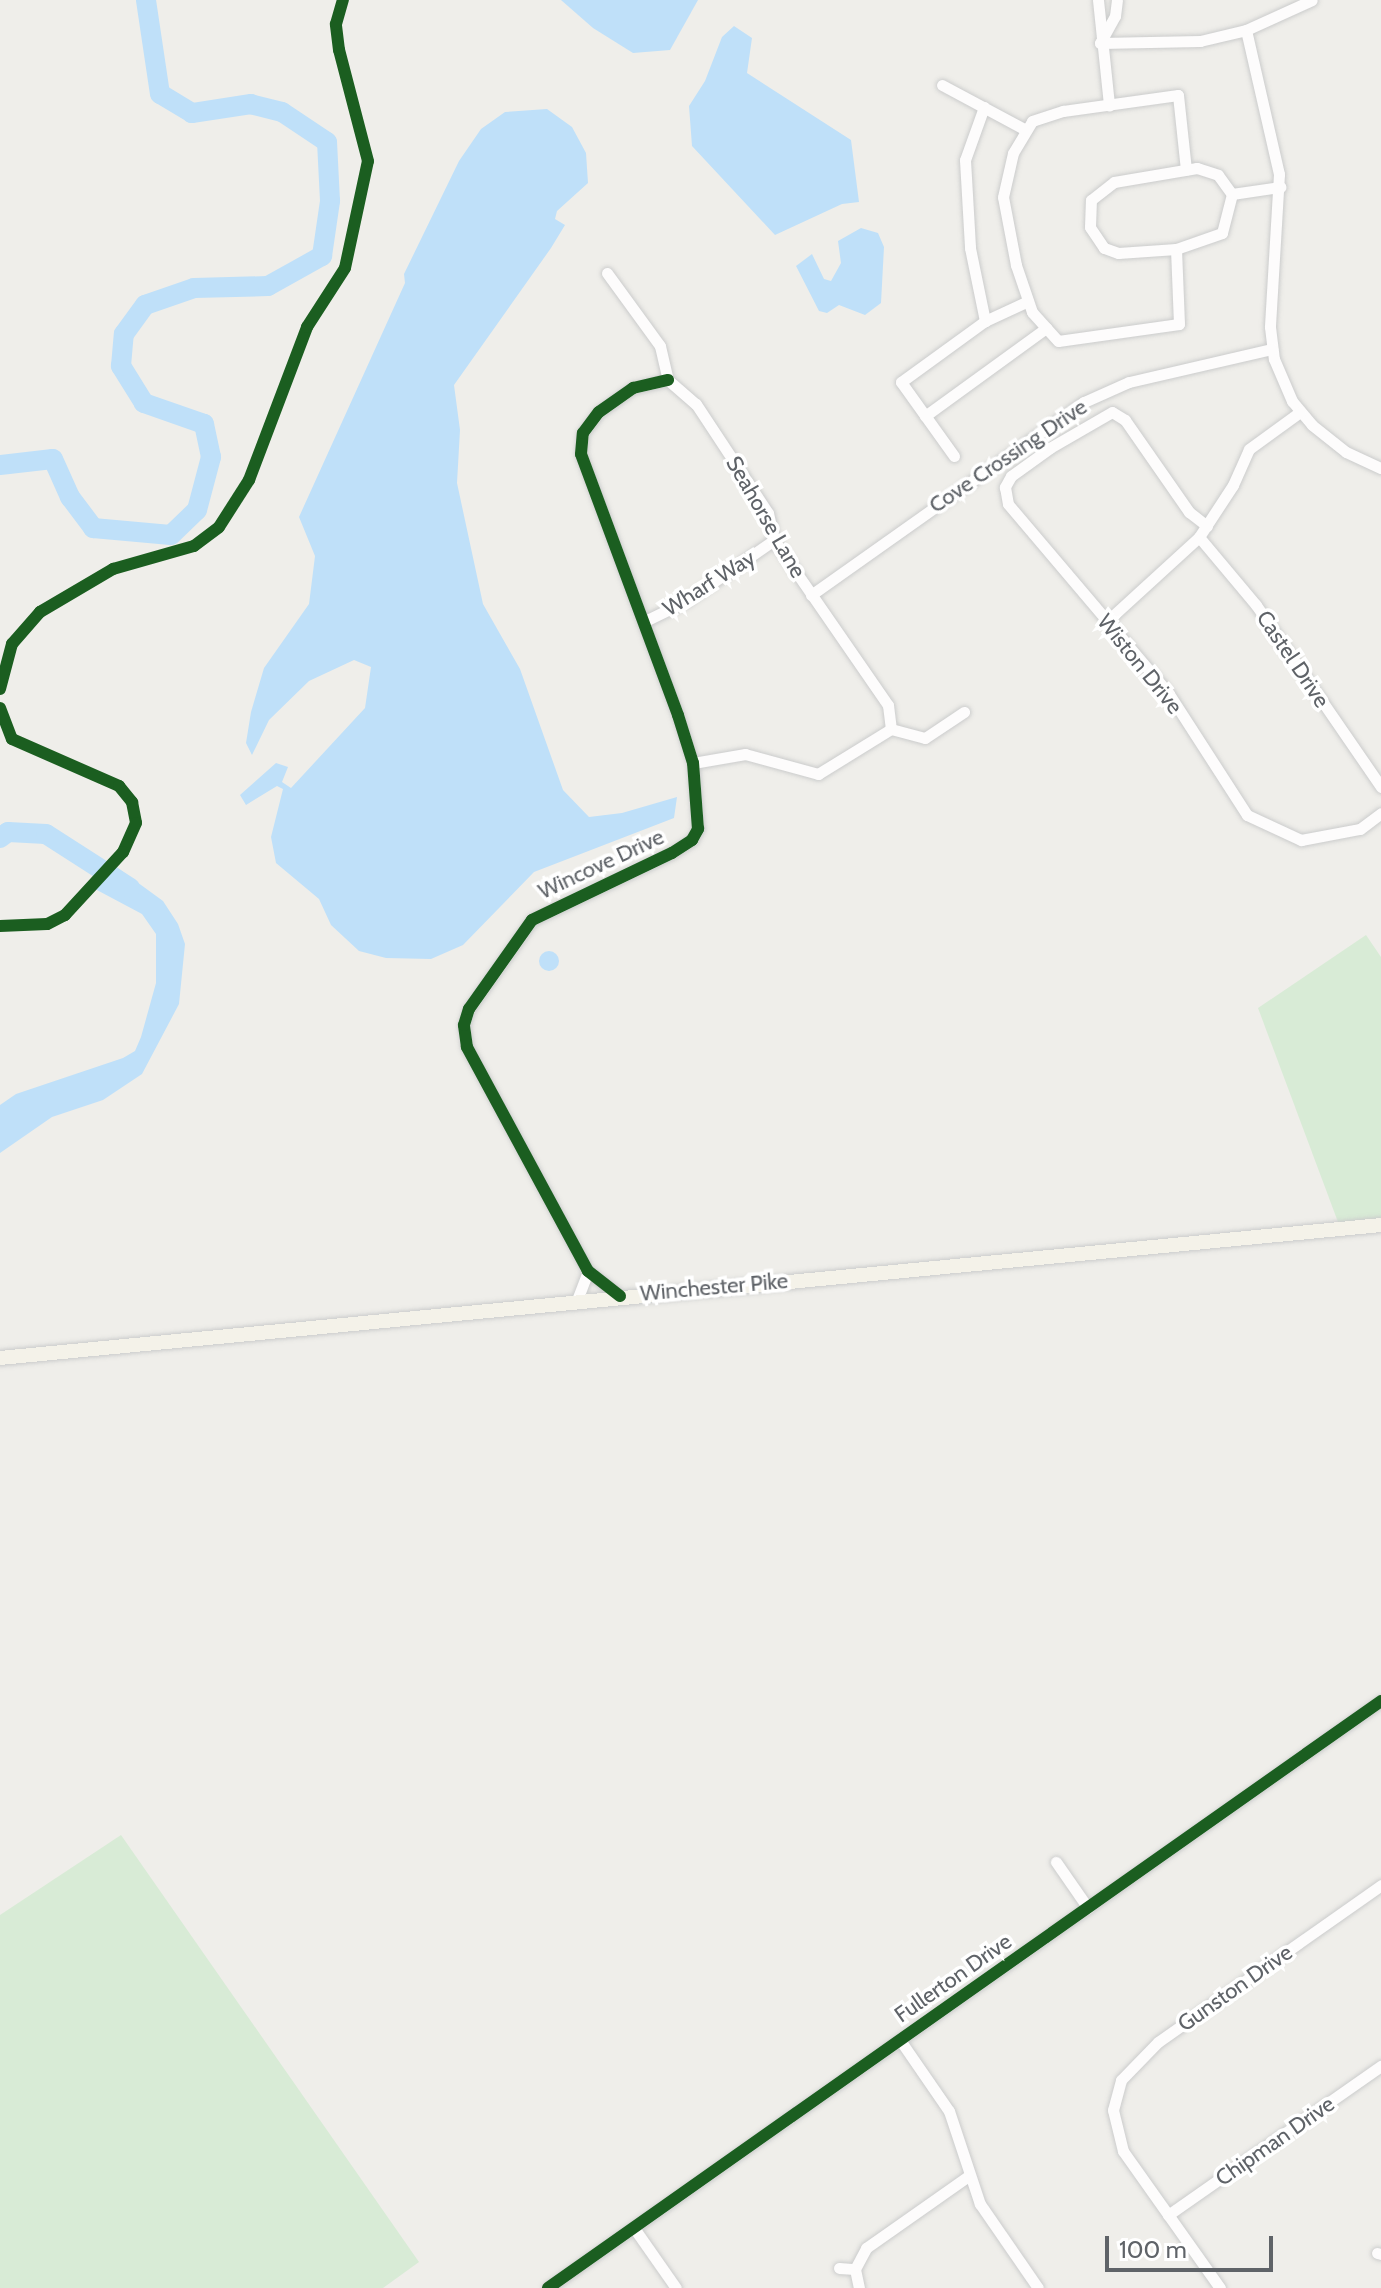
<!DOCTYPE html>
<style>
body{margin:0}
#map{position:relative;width:1381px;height:2288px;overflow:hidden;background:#efeeea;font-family:Cabin,sans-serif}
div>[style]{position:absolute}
.green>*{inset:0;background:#d8ebd6}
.water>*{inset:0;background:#bfe0f9}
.round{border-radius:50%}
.river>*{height:20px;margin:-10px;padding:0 10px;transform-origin:10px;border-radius:10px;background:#bfe0f9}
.roads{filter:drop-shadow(0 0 2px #cbcccc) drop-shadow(0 0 2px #cbcccc)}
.minor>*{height:11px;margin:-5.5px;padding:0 5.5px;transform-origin:5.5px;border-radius:5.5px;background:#fdfcfc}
.major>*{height:14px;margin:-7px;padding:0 7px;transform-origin:7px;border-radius:7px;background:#f4f2e9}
.cycleway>*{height:12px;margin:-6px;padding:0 6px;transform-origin:6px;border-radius:6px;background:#1b5e20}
span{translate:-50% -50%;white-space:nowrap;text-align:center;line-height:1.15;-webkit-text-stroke:7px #fff;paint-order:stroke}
.street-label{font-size:22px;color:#5f6368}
.scale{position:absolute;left:1105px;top:2236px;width:168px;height:36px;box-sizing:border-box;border:4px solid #5f6368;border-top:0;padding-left:10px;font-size:24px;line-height:28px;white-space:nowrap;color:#5f6368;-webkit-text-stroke:6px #fff;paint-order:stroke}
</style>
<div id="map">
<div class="green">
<div style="clip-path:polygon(1366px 935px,1381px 957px,1381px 1218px,1338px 1222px,1258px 1008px)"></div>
<div style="clip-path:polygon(121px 1835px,419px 2262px,383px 2288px,0 2288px,0 1915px)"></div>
</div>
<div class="water">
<div style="clip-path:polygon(561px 0,698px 0,670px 50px,633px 53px,593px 28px)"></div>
<div style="clip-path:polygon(734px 26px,752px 38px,747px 73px,851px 140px,859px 202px,842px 204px,775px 235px,692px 146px,689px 106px,705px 81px,722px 37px)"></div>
<div style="clip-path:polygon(547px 109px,572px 127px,586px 153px,588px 183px,557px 211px,555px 219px,565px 225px,551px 248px,454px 385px,460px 430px,457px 483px,483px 604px,520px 669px,563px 790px,589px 817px,622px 813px,677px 797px,674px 818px,534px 872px,463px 945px,431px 959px,386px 958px,359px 951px,331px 925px,319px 899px,276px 863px,271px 837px,283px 789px,277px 786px,246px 805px,240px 795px,276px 763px,288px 767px,282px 782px,291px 788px,365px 708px,371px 667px,354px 660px,309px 681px,269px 720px,252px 755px,246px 743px,251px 712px,264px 668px,309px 604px,315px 556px,299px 517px,405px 283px,404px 274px,459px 161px,481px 129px,505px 112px)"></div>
<div style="clip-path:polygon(861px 228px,878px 233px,884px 247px,881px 303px,865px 315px,839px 305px,827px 313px,819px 311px,796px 266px,812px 254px,824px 279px,831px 281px,841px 263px,838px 241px)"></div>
<div style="clip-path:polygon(115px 866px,163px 901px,178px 924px,185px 944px,179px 1004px,142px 1074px,103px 1100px,52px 1117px,0 1153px,0 1105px,16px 1094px,123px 1058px,135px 1051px,141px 1037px,156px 983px,156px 934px,142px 914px,95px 889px)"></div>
<div class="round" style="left:539px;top:951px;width:20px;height:20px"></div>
</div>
<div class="river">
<div style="left:0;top:465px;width:53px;rotate:-6.5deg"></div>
<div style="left:53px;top:459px;width:42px;rotate:65.9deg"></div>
<div style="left:70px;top:497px;width:39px;rotate:53deg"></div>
<div style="left:93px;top:528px;width:78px;rotate:5.1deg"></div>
<div style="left:171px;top:535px;width:36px;rotate:-44deg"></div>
<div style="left:197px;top:510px;width:55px;rotate:-75.2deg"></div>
<div style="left:211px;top:457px;width:34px;rotate:-102deg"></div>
<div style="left:204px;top:424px;width:64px;rotate:-160.7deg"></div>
<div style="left:144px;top:403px;width:44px;rotate:-121.9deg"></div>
<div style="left:121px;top:366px;width:32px;rotate:-85deg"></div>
<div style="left:124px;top:334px;width:36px;rotate:-54deg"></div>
<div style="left:145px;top:305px;width:52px;rotate:-19.1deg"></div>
<div style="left:194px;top:288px;width:74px;rotate:-1.5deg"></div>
<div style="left:268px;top:286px;width:62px;rotate:-29.1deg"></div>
<div style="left:322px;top:256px;width:56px;rotate:-81.7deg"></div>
<div style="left:330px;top:201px;width:59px;rotate:-92.9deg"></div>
<div style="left:327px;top:142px;width:54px;rotate:-146.3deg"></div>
<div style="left:282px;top:112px;width:32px;rotate:-166deg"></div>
<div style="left:251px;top:104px;width:60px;rotate:171.3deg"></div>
<div style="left:192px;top:113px;width:37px;rotate:-149deg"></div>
<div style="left:160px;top:94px;width:95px;rotate:-98.5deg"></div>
<div style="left:0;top:838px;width:10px;rotate:-37deg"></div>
<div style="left:8px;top:832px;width:38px;rotate:3deg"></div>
<div style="left:46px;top:834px;width:100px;rotate:32.7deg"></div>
</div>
<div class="roads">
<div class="minor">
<div style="left:1098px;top:0;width:106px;rotate:84deg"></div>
<div style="left:1246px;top:30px;width:148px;rotate:77.1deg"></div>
<div style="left:1279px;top:174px;width:153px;rotate:93.4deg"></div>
<div style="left:1270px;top:327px;width:32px;rotate:83deg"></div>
<div style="left:1274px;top:359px;width:46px;rotate:66.8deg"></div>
<div style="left:1292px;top:401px;width:31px;rotate:50deg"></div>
<div style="left:1312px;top:425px;width:43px;rotate:38.5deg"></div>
<div style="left:1346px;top:452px;width:38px;rotate:25deg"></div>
<div style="left:1100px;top:43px;width:100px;rotate:-1.1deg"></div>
<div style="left:1200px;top:41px;width:47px;rotate:-13.4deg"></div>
<div style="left:1246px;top:30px;width:72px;rotate:-24.4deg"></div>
<div style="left:1100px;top:43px;width:31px;rotate:-61deg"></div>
<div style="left:1115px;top:16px;width:16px;rotate:-83deg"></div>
<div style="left:942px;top:85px;width:95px;rotate:28.2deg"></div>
<div style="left:984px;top:107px;width:56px;rotate:109.7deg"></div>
<div style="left:965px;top:160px;width:88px;rotate:86.7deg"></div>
<div style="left:970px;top:248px;width:75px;rotate:78.4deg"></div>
<div style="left:1232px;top:194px;width:40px;rotate:104.4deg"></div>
<div style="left:1222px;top:233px;width:49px;rotate:160.8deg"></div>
<div style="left:1176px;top:249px;width:58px;rotate:176.1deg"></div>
<div style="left:1118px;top:253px;width:15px;rotate:-160deg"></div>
<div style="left:1104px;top:248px;width:25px;rotate:-124deg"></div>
<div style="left:1090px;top:227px;width:27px;rotate:-88deg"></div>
<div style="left:1091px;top:200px;width:29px;rotate:-38deg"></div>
<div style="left:1114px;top:182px;width:84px;rotate:-9.6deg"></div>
<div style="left:1197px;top:168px;width:22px;rotate:18deg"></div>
<div style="left:1218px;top:175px;width:24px;rotate:54deg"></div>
<div style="left:1232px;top:194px;width:49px;rotate:-8.3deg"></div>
<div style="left:1176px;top:249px;width:75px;rotate:87.7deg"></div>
<div style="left:1179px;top:324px;width:122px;rotate:172deg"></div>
<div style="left:1058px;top:341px;width:39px;rotate:-132deg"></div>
<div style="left:1032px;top:312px;width:50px;rotate:-108.8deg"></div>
<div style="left:1016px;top:265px;width:69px;rotate:-100.8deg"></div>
<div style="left:1003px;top:197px;width:45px;rotate:-77.2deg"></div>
<div style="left:1013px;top:153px;width:37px;rotate:-59deg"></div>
<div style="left:1032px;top:121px;width:33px;rotate:-18deg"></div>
<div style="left:1063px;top:111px;width:116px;rotate:-7.9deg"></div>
<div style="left:1178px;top:95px;width:75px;rotate:83.9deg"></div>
<div style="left:607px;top:273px;width:90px;rotate:54deg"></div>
<div style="left:660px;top:346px;width:35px;rotate:77deg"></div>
<div style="left:668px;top:380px;width:37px;rotate:41deg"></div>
<div style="left:696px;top:404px;width:131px;rotate:56.6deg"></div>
<div style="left:768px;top:513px;width:28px;rotate:77deg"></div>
<div style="left:774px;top:540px;width:201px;rotate:55.4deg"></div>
<div style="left:888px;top:705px;width:24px;rotate:83deg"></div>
<div style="left:925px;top:416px;width:150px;rotate:-36deg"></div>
<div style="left:954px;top:456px;width:91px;rotate:-125.6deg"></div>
<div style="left:901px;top:382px;width:104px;rotate:-36deg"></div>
<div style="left:985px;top:321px;width:47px;rotate:-24.9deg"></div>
<div style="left:1207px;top:526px;width:23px;rotate:-142deg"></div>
<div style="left:1189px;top:512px;width:112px;rotate:-124.8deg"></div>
<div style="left:1125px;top:420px;width:15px;rotate:-148deg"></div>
<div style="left:1112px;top:412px;width:72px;rotate:149.9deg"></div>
<div style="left:1050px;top:448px;width:48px;rotate:144.3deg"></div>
<div style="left:1011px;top:476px;width:13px;rotate:119deg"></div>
<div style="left:1005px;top:487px;width:17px;rotate:80deg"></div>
<div style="left:1008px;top:504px;width:249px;rotate:49.7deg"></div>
<div style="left:1169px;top:694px;width:144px;rotate:57.2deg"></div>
<div style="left:1247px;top:815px;width:60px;rotate:24.8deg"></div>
<div style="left:1301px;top:840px;width:60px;rotate:-10.6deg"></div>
<div style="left:1360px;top:829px;width:26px;rotate:-37deg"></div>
<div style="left:1199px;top:537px;width:89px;rotate:50deg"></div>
<div style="left:1256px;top:605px;width:221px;rotate:55.5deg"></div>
<div style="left:811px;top:595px;width:334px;rotate:-35.3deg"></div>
<div style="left:1084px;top:402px;width:49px;rotate:-24deg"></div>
<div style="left:1129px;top:382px;width:147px;rotate:-13deg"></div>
<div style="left:643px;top:622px;width:48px;rotate:-26deg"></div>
<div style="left:686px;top:601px;width:107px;rotate:-34.7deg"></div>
<div style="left:1106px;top:622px;width:126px;rotate:-42.4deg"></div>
<div style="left:1199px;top:537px;width:62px;rotate:-56.8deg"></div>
<div style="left:1233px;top:485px;width:39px;rotate:-66deg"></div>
<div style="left:1249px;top:449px;width:63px;rotate:-36deg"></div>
<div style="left:891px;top:729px;width:35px;rotate:15deg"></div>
<div style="left:925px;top:738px;width:47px;rotate:-33.7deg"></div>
<div style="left:693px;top:763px;width:53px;rotate:-9.8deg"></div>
<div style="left:745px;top:754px;width:76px;rotate:15.3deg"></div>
<div style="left:818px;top:774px;width:86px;rotate:-31.7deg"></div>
<div style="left:620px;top:1296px;width:41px;rotate:-142deg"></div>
<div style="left:588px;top:1271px;width:255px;rotate:-118.4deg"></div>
<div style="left:467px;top:1047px;width:22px;rotate:-98deg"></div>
<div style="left:464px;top:1025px;width:17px;rotate:-73deg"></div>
<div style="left:469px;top:1009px;width:109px;rotate:-54.7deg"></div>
<div style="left:532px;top:920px;width:155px;rotate:-25.6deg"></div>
<div style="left:672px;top:853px;width:24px;rotate:-33deg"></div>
<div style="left:692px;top:840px;width:13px;rotate:-61deg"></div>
<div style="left:698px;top:829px;width:66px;rotate:-94.3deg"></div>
<div style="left:693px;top:763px;width:50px;rotate:-107.4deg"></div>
<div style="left:678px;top:715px;width:278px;rotate:-110.4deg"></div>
<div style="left:581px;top:454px;width:21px;rotate:-85deg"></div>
<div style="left:583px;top:433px;width:26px;rotate:-53deg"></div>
<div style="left:599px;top:412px;width:42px;rotate:-35.2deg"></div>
<div style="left:633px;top:388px;width:36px;rotate:-13deg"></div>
<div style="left:577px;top:1300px;width:31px;rotate:-69deg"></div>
<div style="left:1056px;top:1862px;width:56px;rotate:55.2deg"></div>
<div style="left:900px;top:2040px;width:86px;rotate:55.4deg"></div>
<div style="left:949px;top:2111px;width:98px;rotate:71.6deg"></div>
<div style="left:980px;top:2204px;width:102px;rotate:55.4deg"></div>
<div style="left:1168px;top:2215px;width:260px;rotate:-35deg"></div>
<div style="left:634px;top:2228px;width:73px;rotate:55deg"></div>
<div style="left:1377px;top:2253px;width:4px;rotate:14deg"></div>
<div style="left:839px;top:2268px;width:16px;rotate:4deg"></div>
<div style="left:548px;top:2288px;width:1019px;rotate:-35.17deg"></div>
<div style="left:859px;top:2288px;width:19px;rotate:-102deg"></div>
<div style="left:855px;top:2269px;width:24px;rotate:-62deg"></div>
<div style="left:866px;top:2248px;width:123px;rotate:-35.1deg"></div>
<div style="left:1220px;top:2288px;width:168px;rotate:-125.3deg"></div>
<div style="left:1123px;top:2151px;width:42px;rotate:-103.7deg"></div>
<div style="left:1113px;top:2110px;width:31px;rotate:-75deg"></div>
<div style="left:1121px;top:2080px;width:53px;rotate:-45.8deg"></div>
<div style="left:1158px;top:2042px;width:273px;rotate:-35.1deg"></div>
</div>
<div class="major">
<div style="left:0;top:1358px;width:1387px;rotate:-5.5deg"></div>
</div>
</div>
<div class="cycleway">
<div style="left:0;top:689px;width:47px;rotate:-75.1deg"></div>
<div style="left:12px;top:644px;width:43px;rotate:-48.8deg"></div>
<div style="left:40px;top:612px;width:85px;rotate:-30.5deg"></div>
<div style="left:113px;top:569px;width:84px;rotate:-15.9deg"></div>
<div style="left:194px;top:546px;width:31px;rotate:-37deg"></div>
<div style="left:219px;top:527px;width:56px;rotate:-57.4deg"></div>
<div style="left:249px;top:480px;width:164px;rotate:-69.2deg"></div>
<div style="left:307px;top:327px;width:70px;rotate:-57.2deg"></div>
<div style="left:345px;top:268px;width:109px;rotate:-77.9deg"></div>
<div style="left:368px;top:161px;width:115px;rotate:-104.6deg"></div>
<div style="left:339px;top:50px;width:26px;rotate:-97deg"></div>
<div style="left:336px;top:24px;width:25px;rotate:-74deg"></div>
<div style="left:0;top:708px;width:33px;rotate:69deg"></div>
<div style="left:12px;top:739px;width:117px;rotate:23.7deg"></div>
<div style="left:119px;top:786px;width:21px;rotate:51deg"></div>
<div style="left:132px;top:802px;width:21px;rotate:79deg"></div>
<div style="left:136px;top:823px;width:32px;rotate:114deg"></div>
<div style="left:123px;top:852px;width:86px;rotate:132.6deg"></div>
<div style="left:65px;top:915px;width:20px;rotate:153deg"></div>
<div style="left:47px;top:924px;width:47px;rotate:177.6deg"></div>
<div style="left:620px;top:1296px;width:41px;rotate:-142deg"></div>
<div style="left:588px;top:1271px;width:255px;rotate:-118.4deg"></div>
<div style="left:467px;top:1047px;width:22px;rotate:-98deg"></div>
<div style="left:464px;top:1025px;width:17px;rotate:-73deg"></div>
<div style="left:469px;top:1009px;width:109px;rotate:-54.7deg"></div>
<div style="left:532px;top:920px;width:155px;rotate:-25.6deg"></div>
<div style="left:672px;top:853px;width:24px;rotate:-33deg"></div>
<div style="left:692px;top:840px;width:13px;rotate:-61deg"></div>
<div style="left:698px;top:829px;width:66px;rotate:-94.3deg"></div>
<div style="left:693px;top:763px;width:50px;rotate:-107.4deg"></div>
<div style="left:678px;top:715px;width:278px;rotate:-110.4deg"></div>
<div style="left:581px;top:454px;width:21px;rotate:-85deg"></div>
<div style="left:583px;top:433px;width:26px;rotate:-53deg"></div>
<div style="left:599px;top:412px;width:42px;rotate:-35.2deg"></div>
<div style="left:633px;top:388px;width:36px;rotate:-13deg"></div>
<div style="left:548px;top:2288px;width:1019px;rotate:-35.17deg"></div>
</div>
<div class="street-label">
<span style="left:1008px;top:456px;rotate:-34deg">Cove Crossing Drive</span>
<span style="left:766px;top:517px;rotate:60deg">Seahorse Lane</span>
<span style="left:709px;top:583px;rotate:-32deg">Wharf Way</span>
<span style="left:1293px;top:659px;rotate:56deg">Castel Drive</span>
<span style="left:1140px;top:664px;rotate:51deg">Wiston Drive</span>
<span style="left:601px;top:864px;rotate:-25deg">Wincove Drive</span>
<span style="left:714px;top:1287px;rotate:-5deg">Winchester Pike</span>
<span style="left:953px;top:1978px;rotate:-35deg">Fullerton Drive</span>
<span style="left:1235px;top:1988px;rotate:-35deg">Gunston Drive</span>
<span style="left:1275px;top:2141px;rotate:-35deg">Chipman Drive</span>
</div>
<div class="scale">100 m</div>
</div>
